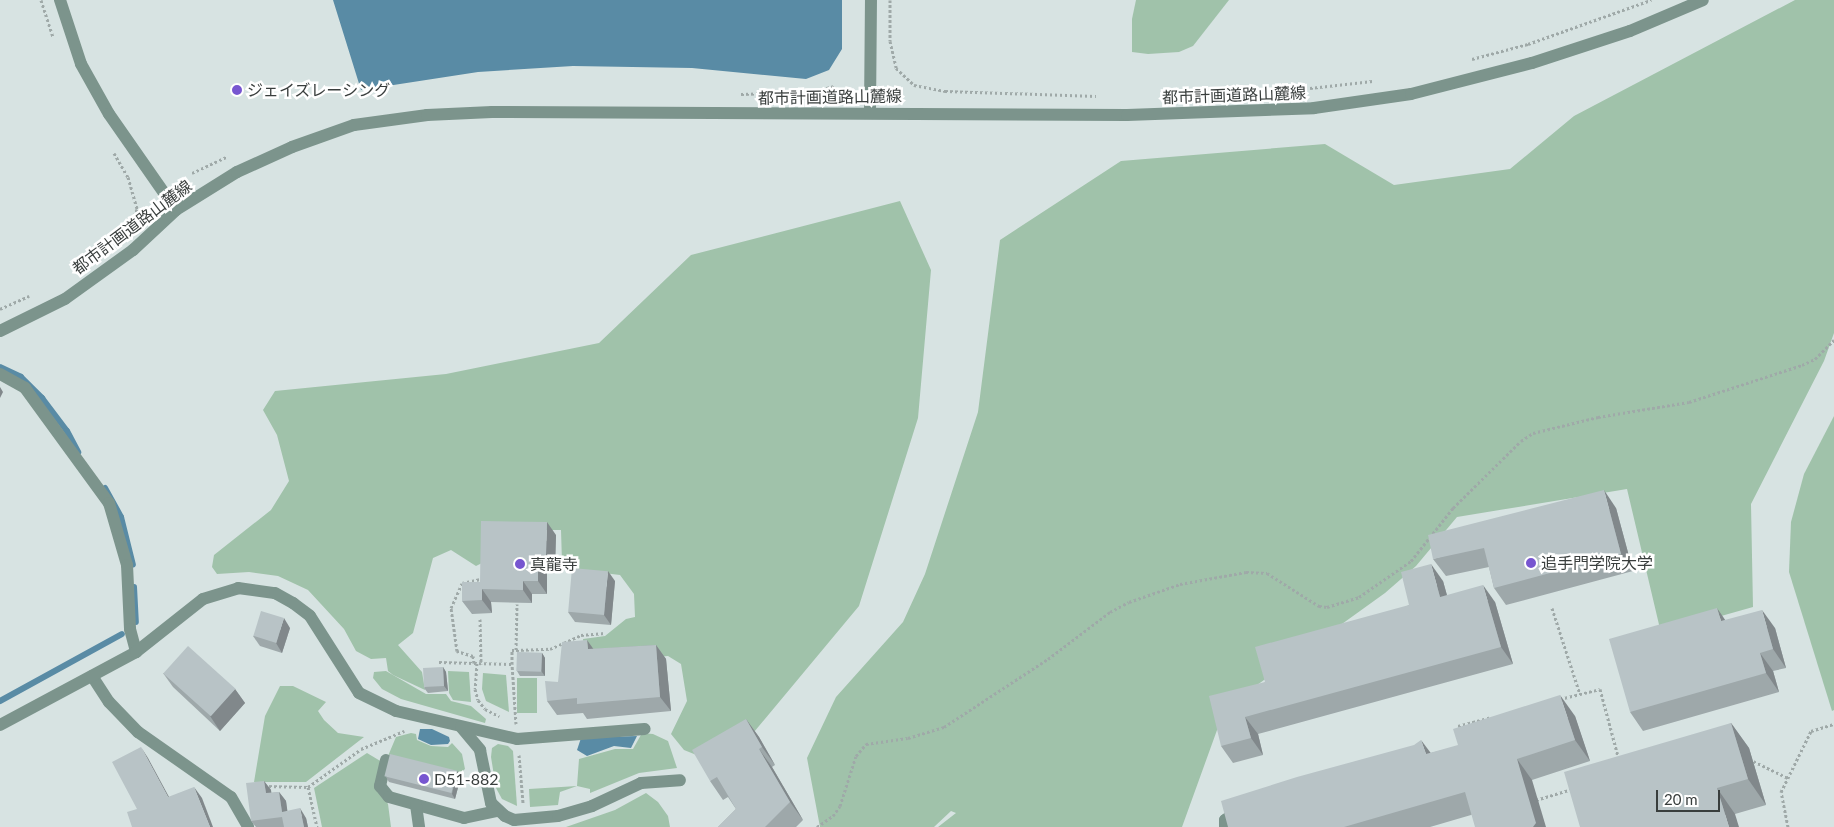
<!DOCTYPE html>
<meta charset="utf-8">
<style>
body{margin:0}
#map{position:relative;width:1834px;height:827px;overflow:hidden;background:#d7e3e2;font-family:Lato,"Noto Sans JP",sans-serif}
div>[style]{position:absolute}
.green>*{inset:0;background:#a0c2aa;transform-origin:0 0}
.water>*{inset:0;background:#598ba5}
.stream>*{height:6px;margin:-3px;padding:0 3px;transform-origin:3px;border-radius:3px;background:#598ba5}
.path>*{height:3px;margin-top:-1.5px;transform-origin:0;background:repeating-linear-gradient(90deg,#9fa9a8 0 2.5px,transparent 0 5px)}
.minor>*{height:12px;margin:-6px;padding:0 6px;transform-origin:6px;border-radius:6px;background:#7c948c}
.wall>*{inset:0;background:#9ea8aa}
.shaded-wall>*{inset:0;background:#81888b}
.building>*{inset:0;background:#b8c3c6;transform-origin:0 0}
.dots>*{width:14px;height:14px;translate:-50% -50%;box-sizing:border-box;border:2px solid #fff;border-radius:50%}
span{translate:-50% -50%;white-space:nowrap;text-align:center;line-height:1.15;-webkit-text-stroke:5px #fff;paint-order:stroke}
.poi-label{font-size:16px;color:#393e3d}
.left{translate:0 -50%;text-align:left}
.street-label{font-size:16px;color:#393e3d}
.scale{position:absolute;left:1656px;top:790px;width:64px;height:22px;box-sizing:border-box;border:2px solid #393e3d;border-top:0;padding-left:6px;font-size:15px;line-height:18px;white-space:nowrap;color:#393e3d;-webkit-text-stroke:4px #fff;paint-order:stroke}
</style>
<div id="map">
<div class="green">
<div style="clip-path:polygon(1136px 0,1229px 0,1193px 46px,1179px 52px,1148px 54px,1132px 52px,1132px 19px)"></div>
<div style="clip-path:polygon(1795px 0,1834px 0,1834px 333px,1824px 361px,1751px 504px,1753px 607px,1661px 633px,1627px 489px,1457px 517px,1416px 566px,1385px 593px,1225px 708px,1182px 827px,938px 827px,956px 813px,951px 811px,934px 827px,820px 827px,807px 758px,836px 697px,903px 622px,925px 574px,978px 412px,1000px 240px,1121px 161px,1325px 144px,1394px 185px,1510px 169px,1574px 116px)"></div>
<div style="clip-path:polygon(900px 201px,931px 270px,918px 418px,859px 606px,754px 732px,699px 756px,684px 750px,671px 734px,687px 701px,681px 664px,668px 656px,601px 661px,584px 651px,583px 639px,605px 636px,626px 619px,635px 617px,634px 594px,620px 575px,579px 570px,562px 562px,561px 530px,486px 530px,482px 563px,476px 566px,451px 550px,433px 558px,413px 633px,398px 645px,422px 672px,425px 690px,393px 675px,388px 671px,386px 658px,371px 659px,356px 651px,344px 629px,308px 590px,278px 576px,249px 572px,217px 574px,212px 567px,214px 555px,271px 510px,289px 481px,277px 435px,263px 410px,275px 391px,446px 374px,599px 343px,691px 255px)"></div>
<div style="clip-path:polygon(1834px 416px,1834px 710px,1832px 711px,1789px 572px,1791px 522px,1804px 474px)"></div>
<div style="clip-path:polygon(386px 671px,426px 694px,446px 694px,451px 701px,471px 706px,486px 719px,485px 723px,401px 699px,382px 689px,373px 678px,374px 672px)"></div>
<div style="clip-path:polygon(448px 671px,469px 672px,471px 702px,453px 700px,449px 693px)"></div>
<div style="clip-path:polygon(483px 673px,506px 675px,509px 712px,486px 701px,482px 689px)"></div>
<div style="left:517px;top:678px;width:20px;height:35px"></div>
<div style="clip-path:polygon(280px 686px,293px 686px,326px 702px,318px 711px,324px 720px,338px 733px,364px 737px,306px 782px,254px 782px,265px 716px)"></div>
<div style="clip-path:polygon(411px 733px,416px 734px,417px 740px,431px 746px,448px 747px,452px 743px,462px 754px,465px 769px,459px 774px,388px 756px,396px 737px)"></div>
<div style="clip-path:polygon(642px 733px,653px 734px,668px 741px,677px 768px,639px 773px,590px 793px,590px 789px,577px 786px,560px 792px,558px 805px,530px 807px,529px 789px,577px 786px,579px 759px,615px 749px,633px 749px)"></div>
<div style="clip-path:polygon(498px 744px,508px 746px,513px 751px,517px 806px,502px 799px,496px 788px,491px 757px,492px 748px)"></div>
<div style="clip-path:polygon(367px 753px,382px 762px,376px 787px,388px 804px,391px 827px,322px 827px,314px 788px)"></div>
<div style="clip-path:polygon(646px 793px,658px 802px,668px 816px,670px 827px,566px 827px,615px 810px)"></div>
</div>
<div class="water">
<div style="clip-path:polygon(333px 0,842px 0,842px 49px,829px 70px,806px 79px,692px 68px,573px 66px,478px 72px,361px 90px)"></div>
<div style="clip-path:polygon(420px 729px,432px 729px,449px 737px,450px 741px,448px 744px,431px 745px,418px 739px)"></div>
<div style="clip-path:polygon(637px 736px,631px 748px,614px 746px,587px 756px,577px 750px,581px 738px)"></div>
</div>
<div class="stream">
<div style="left:0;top:367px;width:23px;rotate:25deg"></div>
<div style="left:21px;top:377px;width:30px;rotate:45deg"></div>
<div style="left:42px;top:398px;width:41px;rotate:52.9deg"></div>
<div style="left:67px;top:431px;width:24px;rotate:62deg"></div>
<div style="left:105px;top:488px;width:33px;rotate:61deg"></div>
<div style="left:121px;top:517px;width:49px;rotate:76deg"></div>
<div style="left:134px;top:587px;width:35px;rotate:87deg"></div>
<div style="left:0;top:701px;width:139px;rotate:-28.8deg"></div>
</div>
<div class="path">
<div style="left:41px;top:0;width:39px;rotate:72deg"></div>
<div style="left:890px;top:0;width:41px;rotate:90deg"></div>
<div style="left:890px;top:41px;width:28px;rotate:77deg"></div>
<div style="left:896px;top:68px;width:25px;rotate:43deg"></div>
<div style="left:914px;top:85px;width:32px;rotate:11deg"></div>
<div style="left:945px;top:91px;width:151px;rotate:1.9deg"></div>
<div style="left:1472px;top:59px;width:58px;rotate:-15deg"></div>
<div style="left:1528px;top:44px;width:131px;rotate:-19.7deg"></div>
<div style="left:1205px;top:93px;width:105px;rotate:-2.7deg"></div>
<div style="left:1310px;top:88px;width:63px;rotate:-6.3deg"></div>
<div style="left:741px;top:94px;width:71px;rotate:-1.6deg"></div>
<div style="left:812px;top:92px;width:24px;rotate:-15deg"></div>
<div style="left:114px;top:153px;width:28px;rotate:60deg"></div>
<div style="left:128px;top:177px;width:33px;rotate:74deg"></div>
<div style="left:137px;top:209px;width:11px;rotate:112deg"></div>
<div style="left:133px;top:219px;width:29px;rotate:131deg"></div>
<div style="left:192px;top:173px;width:38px;rotate:-25deg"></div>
<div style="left:0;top:309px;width:32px;rotate:-24deg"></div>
<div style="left:1552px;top:608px;width:90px;rotate:72deg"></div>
<div style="left:480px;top:619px;width:45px;rotate:88.7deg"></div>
<div style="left:516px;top:650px;width:34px;rotate:-2deg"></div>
<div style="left:550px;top:649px;width:34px;rotate:-24deg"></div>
<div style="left:581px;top:635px;width:24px;rotate:-5deg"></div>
<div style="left:439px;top:662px;width:73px;rotate:1.6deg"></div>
<div style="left:474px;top:663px;width:7px;rotate:-98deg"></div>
<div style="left:473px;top:656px;width:17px;rotate:-163deg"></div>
<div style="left:457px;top:651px;width:43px;rotate:-97.9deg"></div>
<div style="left:451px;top:608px;width:27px;rotate:-66deg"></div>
<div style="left:462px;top:583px;width:19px;rotate:-12deg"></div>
<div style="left:477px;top:663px;width:26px;rotate:94deg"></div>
<div style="left:475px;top:689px;width:11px;rotate:75deg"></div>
<div style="left:478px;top:700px;width:11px;rotate:52deg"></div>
<div style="left:485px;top:709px;width:16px;rotate:27deg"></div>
<div style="left:1560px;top:699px;width:41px;rotate:-14deg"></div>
<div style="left:1600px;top:689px;width:73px;rotate:75deg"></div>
<div style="left:516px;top:724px;width:60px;rotate:-93.8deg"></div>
<div style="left:512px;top:664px;width:14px;rotate:-90deg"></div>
<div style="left:512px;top:650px;width:4px"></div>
<div style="left:516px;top:650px;width:46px;rotate:-88.8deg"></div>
<div style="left:1458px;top:726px;width:34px;rotate:-15deg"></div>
<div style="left:519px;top:755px;width:48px;rotate:85.2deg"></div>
<div style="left:1749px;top:759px;width:43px;rotate:26deg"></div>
<div style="left:264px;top:786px;width:44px;rotate:1.3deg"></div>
<div style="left:308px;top:787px;width:65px;rotate:-35.6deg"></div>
<div style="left:361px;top:749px;width:47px;rotate:-22.7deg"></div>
<div style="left:308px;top:787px;width:41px;rotate:77.3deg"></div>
<div style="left:1536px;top:800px;width:39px;rotate:-17deg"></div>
<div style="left:817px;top:827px;width:19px;rotate:-35deg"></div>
<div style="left:833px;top:816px;width:12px;rotate:-55deg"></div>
<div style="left:840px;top:806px;width:52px;rotate:-72.3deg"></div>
<div style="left:856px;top:756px;width:16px;rotate:-50deg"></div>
<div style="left:866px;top:744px;width:42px;rotate:-8.1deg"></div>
<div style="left:908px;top:738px;width:38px;rotate:-17deg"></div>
<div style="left:944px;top:727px;width:124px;rotate:-33.2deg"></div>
<div style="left:1048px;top:659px;width:78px;rotate:-37.2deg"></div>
<div style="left:1110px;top:612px;width:21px;rotate:-28deg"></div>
<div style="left:1129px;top:602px;width:54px;rotate:-19.4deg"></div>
<div style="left:1180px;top:584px;width:67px;rotate:-10.3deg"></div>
<div style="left:1246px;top:572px;width:21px;rotate:3deg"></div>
<div style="left:1267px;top:573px;width:62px;rotate:32.4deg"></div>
<div style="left:1319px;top:606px;width:8px;rotate:7deg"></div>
<div style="left:1327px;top:607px;width:34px;rotate:-17deg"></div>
<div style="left:1359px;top:597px;width:63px;rotate:-34.7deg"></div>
<div style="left:1411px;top:561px;width:68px;rotate:-51.6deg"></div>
<div style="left:1453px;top:508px;width:95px;rotate:-44.6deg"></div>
<div style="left:1521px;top:441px;width:14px;rotate:-34deg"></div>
<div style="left:1533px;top:433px;width:67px;rotate:-13.8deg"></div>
<div style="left:1598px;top:417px;width:92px;rotate:-9.4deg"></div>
<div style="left:1689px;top:402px;width:119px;rotate:-18.1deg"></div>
<div style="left:1802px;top:365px;width:14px;rotate:-25deg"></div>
<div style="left:1815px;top:359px;width:27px;rotate:-45deg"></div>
<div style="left:1788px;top:827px;width:36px;rotate:-101deg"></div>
<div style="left:1781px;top:792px;width:68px;rotate:-63.8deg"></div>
<div style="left:1811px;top:731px;width:24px;rotate:-17deg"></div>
</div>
<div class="minor">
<div style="left:60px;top:0;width:67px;rotate:71.8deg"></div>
<div style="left:81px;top:64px;width:57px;rotate:60.8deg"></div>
<div style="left:109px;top:114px;width:117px;rotate:55.1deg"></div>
<div style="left:870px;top:112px;width:112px;rotate:-89.5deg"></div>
<div style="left:0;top:331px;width:72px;rotate:-26.2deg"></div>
<div style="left:65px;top:299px;width:84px;rotate:-35.8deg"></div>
<div style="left:133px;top:250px;width:59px;rotate:-42.9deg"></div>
<div style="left:176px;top:210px;width:72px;rotate:-31.9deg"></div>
<div style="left:237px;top:172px;width:60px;rotate:-24.4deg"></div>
<div style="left:292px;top:147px;width:66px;rotate:-19.5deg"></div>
<div style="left:354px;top:125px;width:74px;rotate:-7.8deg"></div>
<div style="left:427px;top:115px;width:65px;rotate:-2.6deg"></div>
<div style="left:492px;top:112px;width:635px;rotate:0.27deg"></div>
<div style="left:1127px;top:115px;width:187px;rotate:-2.1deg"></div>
<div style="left:1314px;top:108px;width:98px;rotate:-8.2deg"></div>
<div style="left:1411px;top:94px;width:125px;rotate:-14.4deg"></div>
<div style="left:1532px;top:63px;width:103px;rotate:-18.1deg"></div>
<div style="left:1630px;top:31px;width:79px;rotate:-23deg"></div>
<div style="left:0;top:374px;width:29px;rotate:29deg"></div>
<div style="left:25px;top:388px;width:142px;rotate:53.9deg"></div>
<div style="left:109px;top:503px;width:65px;rotate:73.8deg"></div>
<div style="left:127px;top:565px;width:64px;rotate:87.3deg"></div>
<div style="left:130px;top:629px;width:24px;rotate:75deg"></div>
<div style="left:92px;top:676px;width:31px;rotate:57deg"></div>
<div style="left:109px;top:702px;width:42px;rotate:46deg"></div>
<div style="left:138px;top:732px;width:113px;rotate:35deg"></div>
<div style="left:231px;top:797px;width:34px;rotate:60deg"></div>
<div style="left:0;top:725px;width:154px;rotate:-28.2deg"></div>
<div style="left:136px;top:652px;width:85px;rotate:-38.3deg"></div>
<div style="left:203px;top:599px;width:37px;rotate:-17deg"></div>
<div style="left:238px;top:588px;width:37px;rotate:8deg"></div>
<div style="left:275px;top:593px;width:21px;rotate:29deg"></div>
<div style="left:293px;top:603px;width:21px;rotate:37deg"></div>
<div style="left:310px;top:616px;width:91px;rotate:57.5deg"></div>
<div style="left:359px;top:693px;width:41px;rotate:25.9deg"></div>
<div style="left:396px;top:711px;width:124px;rotate:13deg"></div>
<div style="left:517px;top:739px;width:128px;rotate:-4.5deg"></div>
<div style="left:461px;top:727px;width:30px;rotate:50deg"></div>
<div style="left:480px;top:750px;width:54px;rotate:78.3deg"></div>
<div style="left:491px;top:803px;width:19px;rotate:43deg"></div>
<div style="left:505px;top:816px;width:10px;rotate:24deg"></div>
<div style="left:514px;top:820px;width:44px;rotate:-5.2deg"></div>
<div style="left:558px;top:816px;width:35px;rotate:-16deg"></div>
<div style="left:592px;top:806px;width:54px;rotate:-25.1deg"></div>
<div style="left:641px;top:783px;width:39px;rotate:-4deg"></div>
<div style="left:386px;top:760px;width:27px;rotate:103deg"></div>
<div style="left:380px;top:786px;width:14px;rotate:51deg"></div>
<div style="left:389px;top:797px;width:78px;rotate:15.6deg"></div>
<div style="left:464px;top:818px;width:34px;rotate:-12deg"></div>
<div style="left:416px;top:805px;width:22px;rotate:82deg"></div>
<div style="left:1225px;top:827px;width:7px;rotate:-90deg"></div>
<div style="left:1225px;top:820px;width:19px;rotate:-36deg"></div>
</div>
<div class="wall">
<div style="clip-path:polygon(1616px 508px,1633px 571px,1506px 605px,1494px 588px,1489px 567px,1446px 576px,1433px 559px)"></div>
<div style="clip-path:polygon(556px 535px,555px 568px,547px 568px,547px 594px,532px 594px,532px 603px,491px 602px,492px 613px,472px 614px,462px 601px,480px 582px)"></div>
<div style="clip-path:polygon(615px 581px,611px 625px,575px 622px,568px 612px)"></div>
<div style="clip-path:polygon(1443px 581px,1447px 595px,1495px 602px,1513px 664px,1258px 734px,1263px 755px,1233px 763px,1221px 746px,1265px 682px,1409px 605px)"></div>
<div style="clip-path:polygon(1726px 620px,1775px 628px,1786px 668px,1773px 671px,1779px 692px,1643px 731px,1630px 712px)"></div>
<div style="clip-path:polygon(290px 628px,282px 653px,260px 646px,253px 636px)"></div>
<div style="clip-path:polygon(656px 645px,666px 659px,671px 711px,587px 719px,583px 713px,557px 715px,547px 701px,558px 682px,593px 649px)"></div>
<div style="clip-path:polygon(542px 653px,545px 658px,545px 676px,520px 676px,517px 671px)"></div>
<div style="clip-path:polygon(443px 667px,446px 672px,448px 691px,428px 693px,424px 688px)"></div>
<div style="clip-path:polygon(163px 673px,235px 689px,245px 703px,220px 731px,173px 687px)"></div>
<div style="clip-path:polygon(1575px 716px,1590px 761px,1532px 780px,1471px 815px,1430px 827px,1228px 827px,1431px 753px)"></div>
<div style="clip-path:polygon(746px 719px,759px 737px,775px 765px,772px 767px,803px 820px,796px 827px,718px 827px,736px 809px,728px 797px,723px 800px,710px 781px)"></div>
<div style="clip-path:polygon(1731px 723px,1749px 748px,1766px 805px,1735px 814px,1580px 827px)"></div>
<div style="clip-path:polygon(457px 771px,461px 776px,455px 799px,389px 782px,386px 777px)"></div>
<div style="clip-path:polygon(264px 781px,271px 790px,271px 793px,279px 792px,286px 801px,287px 811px,306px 818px,308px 827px,256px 827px,251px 821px)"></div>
</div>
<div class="shaded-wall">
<div style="clip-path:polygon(0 387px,3px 392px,0 398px)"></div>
<div style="clip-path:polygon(1604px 490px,1616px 508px,1633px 571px,1621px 554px)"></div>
<div style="clip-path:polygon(547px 522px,556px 535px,555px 568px,546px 555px)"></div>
<div style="clip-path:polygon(538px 555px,547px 568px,547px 594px,538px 581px)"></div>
<div style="clip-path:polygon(1431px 564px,1443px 581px,1452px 614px,1440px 597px)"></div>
<div style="clip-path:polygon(608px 571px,615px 581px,611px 625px,604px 615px)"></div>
<div style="clip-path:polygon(523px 581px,532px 594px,532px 603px,523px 590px)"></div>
<div style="clip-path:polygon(1483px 585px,1495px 602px,1513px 664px,1501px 647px)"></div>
<div style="clip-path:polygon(482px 589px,491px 602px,492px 613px,482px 600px)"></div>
<div style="clip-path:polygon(1717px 608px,1730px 627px,1721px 621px)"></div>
<div style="clip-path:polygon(1762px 610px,1775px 628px,1786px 668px,1773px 649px)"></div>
<div style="clip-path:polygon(284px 618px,290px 628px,282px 653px,276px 643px)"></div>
<div style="clip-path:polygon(587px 640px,597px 654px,588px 649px)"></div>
<div style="clip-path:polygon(656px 645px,666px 659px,671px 711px,660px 697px)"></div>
<div style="clip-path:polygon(542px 653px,545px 658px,545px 676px,541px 671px)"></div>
<div style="clip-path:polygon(1760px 653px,1773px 671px,1779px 692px,1766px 673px)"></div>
<div style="clip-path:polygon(443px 667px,446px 672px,448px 691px,444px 686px)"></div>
<div style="clip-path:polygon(235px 689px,245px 703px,220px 731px,210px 716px)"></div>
<div style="clip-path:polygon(1560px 695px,1575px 716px,1590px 761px,1575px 740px)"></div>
<div style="clip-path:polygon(1245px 717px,1258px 734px,1263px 755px,1251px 738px)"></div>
<div style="clip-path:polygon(746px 719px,759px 737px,775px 765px,762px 747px)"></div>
<div style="clip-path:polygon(1731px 723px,1749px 748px,1766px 805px,1748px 779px)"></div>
<div style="clip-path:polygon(1421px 740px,1436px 760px,1426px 754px)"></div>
<div style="clip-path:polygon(141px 747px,148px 758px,175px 808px,168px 797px)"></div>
<div style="clip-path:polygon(759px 749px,772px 767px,803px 820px,790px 802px)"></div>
<div style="clip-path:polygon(1517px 759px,1532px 780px,1546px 827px,1533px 827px)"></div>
<div style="clip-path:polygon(457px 771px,461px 776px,455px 799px,452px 794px)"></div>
<div style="clip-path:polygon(264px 781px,271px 790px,273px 803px,266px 793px)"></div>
<div style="clip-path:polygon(194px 787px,202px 798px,213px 827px,210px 827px)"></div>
<div style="clip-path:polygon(1717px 788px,1735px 814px,1739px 827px,1729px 827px)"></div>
<div style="clip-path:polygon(279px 792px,286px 801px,289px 822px,282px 812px)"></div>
<div style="clip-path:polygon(300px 808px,306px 818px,308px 827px,304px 827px)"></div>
</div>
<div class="building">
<div style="clip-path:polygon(1604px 490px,1621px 554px,1494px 588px,1484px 548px,1433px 559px,1428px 535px)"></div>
<div style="clip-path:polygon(481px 521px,547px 522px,546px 555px,538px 555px,538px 581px,523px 581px,523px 590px,482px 589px,482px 600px,462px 601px,462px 582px,480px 582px)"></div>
<div style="clip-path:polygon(1431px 564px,1440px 597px,1483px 585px,1501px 647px,1245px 717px,1251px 738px,1221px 746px,1209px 696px,1265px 682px,1255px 647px,1409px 605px,1401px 572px)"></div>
<div style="left:572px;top:568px;width:36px;height:44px;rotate:5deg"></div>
<div style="clip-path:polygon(1717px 608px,1721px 621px,1762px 610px,1773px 649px,1760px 653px,1766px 673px,1630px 712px,1609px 639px)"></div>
<div style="left:261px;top:611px;width:24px;height:26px;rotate:17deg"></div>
<div style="clip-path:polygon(587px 640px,588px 649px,656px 645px,660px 697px,577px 704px,577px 698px,547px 701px,545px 681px,558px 682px,562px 642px)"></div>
<div style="left:188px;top:646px;width:64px;height:37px;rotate:42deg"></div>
<div style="left:517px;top:652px;width:25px;height:19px;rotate:2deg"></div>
<div style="left:443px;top:667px;width:19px;height:20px;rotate:87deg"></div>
<div style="clip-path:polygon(1560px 695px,1575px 740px,1517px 759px,1536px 823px,1533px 827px,1475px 827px,1465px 792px,1344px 827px,1228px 827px,1221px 801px,1297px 777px,1414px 745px,1421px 740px,1426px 754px,1458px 745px,1453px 729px)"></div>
<div style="clip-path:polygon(746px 719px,762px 747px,759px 749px,790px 802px,765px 827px,718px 827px,736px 809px,717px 777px,710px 781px,692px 750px)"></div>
<div style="clip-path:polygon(1731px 723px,1748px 779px,1717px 788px,1729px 827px,1580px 827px,1564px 772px)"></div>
<div style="clip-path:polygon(141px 747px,168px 797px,194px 787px,210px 827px,132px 827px,127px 812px,137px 809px,112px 762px)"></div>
<div style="left:390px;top:754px;width:69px;height:23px;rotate:14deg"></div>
<div style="clip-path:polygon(264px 781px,266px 793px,279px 792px,282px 812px,300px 808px,304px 827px,284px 827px,282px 817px,251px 821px,246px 783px)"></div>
</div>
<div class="dots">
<div style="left:237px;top:90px;background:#7756d0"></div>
<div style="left:1531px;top:563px;background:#7756d0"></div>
<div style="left:520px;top:564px;background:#7756d0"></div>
<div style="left:424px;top:779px;background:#7756d0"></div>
</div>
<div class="poi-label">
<span class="left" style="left:247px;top:90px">ジェイズレーシング</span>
<span class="left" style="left:1541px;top:563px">追手門学院大学</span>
<span class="left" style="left:530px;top:564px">真龍寺</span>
<span class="left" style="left:434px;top:779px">D51-882</span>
</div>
<div class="street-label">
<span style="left:1234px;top:95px;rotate:-2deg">都市計画道路山麓線</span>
<span style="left:830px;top:97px;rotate:-1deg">都市計画道路山麓線</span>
<span style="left:132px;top:227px;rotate:-37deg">都市計画道路山麓線</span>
</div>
<div class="scale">20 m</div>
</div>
